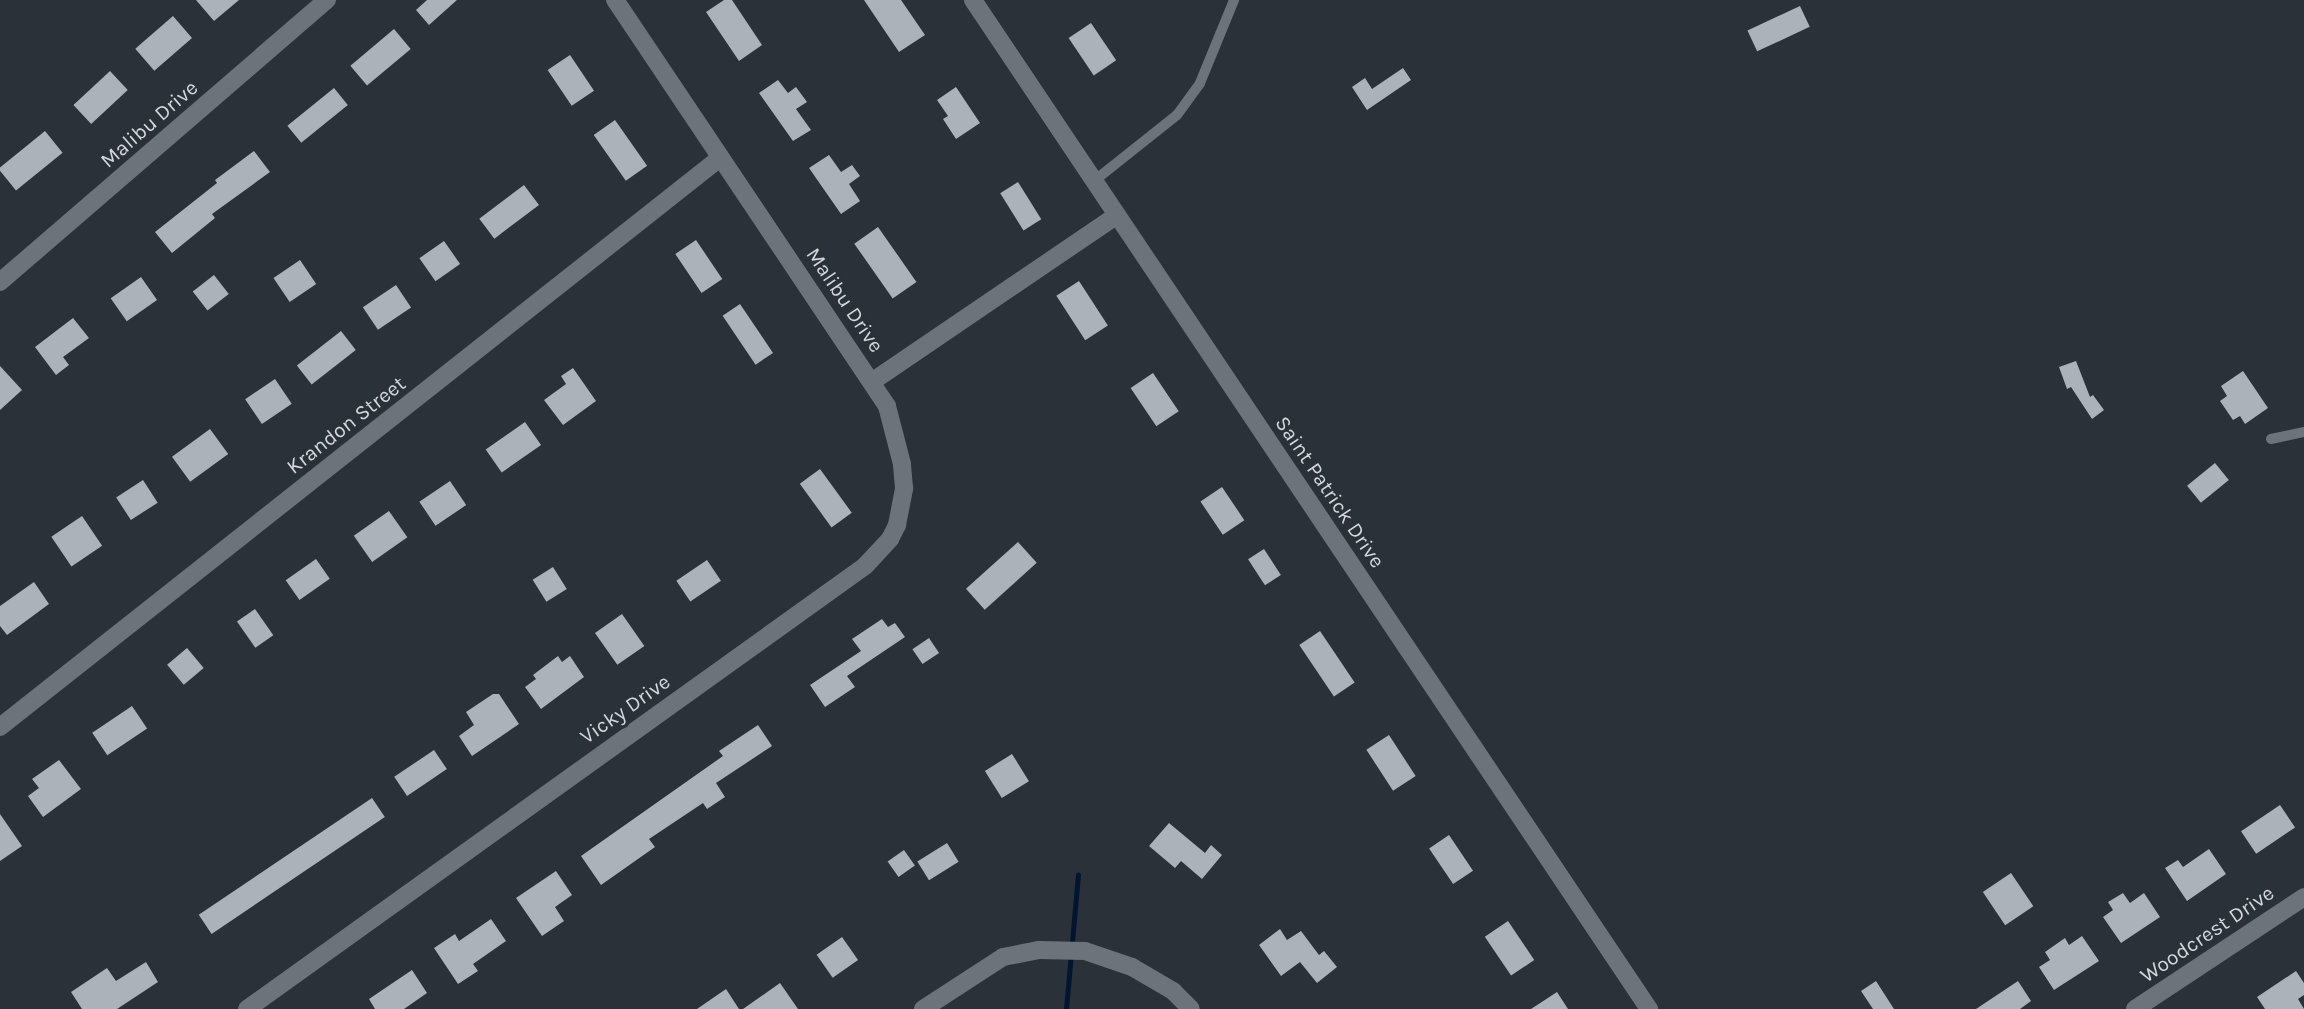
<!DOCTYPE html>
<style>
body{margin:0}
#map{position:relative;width:2304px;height:1009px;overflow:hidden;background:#2b3138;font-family:Karla,sans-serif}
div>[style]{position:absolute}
.stream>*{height:5px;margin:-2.5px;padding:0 2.5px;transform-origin:2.5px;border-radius:2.5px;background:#00162e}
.building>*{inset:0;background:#abb2ba;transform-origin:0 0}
.service>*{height:10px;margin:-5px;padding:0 5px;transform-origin:5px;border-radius:5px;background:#6c737a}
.minor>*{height:18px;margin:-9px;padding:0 9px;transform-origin:9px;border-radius:9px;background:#6c737a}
span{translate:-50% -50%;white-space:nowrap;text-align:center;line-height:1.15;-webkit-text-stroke:7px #2b3138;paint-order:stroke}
.street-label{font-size:21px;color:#d4d8dc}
</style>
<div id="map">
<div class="stream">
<div style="left:1066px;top:1009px;width:135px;rotate:-84.9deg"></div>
</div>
<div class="building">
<div style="clip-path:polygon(196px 0,239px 0,214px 21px)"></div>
<div style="clip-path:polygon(427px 0,457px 0,429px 25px,416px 10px)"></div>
<div style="clip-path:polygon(724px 0,732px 0,762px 45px,739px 61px,706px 12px)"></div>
<div style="clip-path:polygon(864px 0,901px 0,925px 35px,899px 52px)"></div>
<div style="left:1800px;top:6px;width:23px;height:58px;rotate:65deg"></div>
<div style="left:173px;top:16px;width:29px;height:50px;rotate:49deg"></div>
<div style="left:1091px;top:23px;width:45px;height:27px;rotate:56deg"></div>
<div style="left:394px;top:29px;width:26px;height:57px;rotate:50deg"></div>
<div style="left:570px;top:55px;width:43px;height:27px;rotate:56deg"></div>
<div style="clip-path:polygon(1403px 68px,1411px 80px,1367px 110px,1352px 87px,1365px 78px,1372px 89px)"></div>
<div style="left:110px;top:71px;width:26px;height:50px;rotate:47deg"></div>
<div style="clip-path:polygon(778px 80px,788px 93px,796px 87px,807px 102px,796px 109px,811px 130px,793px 141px,759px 93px)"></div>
<div style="clip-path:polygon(956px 87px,980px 123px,956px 139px,943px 119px,948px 116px,937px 100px)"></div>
<div style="left:334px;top:88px;width:22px;height:60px;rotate:51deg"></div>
<div style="left:615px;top:120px;width:56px;height:26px;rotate:55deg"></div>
<div style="left:45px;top:131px;width:28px;height:60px;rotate:51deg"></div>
<div style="clip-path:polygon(254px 151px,270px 172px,212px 214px,215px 218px,172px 253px,155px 232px,217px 183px,215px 180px)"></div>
<div style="clip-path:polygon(829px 155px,841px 172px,852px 165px,860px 176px,849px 184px,860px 201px,841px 214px,809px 168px)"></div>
<div style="left:1018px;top:182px;width:44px;height:21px;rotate:58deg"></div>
<div style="left:524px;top:185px;width:25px;height:56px;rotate:53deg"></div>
<div style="left:878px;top:227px;width:67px;height:29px;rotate:55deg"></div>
<div style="left:696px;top:240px;width:47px;height:25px;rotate:56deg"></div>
<div style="left:444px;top:241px;width:28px;height:30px;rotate:55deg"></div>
<div style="left:300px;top:260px;width:29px;height:32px;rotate:56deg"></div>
<div style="left:214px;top:275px;width:24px;height:27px;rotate:52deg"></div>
<div style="left:141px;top:277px;width:28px;height:37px;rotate:55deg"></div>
<div style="left:1079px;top:281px;width:53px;height:27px;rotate:57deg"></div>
<div style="left:396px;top:285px;width:27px;height:40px;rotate:56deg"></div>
<div style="left:740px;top:304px;width:59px;height:21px;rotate:56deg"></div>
<div style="clip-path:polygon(73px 318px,89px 338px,63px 357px,69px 365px,56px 375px,35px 347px)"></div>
<div style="left:341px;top:331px;width:24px;height:56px;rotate:52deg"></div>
<div style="clip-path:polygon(2076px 361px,2090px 397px,2093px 395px,2104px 410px,2092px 419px,2071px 387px,2067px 389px,2059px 367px)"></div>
<div style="clip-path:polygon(0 366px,22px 390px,0 410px)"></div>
<div style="clip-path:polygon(573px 368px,596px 401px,563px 425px,544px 400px,566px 384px,561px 376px)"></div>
<div style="clip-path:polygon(2243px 371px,2268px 408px,2245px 424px,2240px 416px,2233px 420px,2220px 401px,2227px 396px,2221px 386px)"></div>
<div style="left:1153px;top:373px;width:46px;height:27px;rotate:56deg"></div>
<div style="left:275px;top:379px;width:30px;height:36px;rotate:56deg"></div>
<div style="left:525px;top:422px;width:28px;height:48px;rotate:55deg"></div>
<div style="left:210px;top:429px;width:31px;height:47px;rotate:54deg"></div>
<div style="left:2215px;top:463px;width:22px;height:36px;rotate:51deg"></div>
<div style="left:820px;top:469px;width:54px;height:25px;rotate:54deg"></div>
<div style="left:143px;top:480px;width:27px;height:32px;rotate:57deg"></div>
<div style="left:450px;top:481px;width:29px;height:37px;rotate:56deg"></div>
<div style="left:1222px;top:487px;width:40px;height:26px;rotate:56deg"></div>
<div style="left:389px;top:511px;width:32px;height:43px;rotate:55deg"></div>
<div style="left:82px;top:516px;width:36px;height:37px;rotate:56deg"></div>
<div style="left:1018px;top:542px;width:28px;height:70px;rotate:48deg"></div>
<div style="left:1264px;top:549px;width:31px;height:19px;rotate:57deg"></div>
<div style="left:316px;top:559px;width:24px;height:37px;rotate:55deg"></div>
<div style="left:707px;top:560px;width:25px;height:37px;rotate:56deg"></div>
<div style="left:553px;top:567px;width:26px;height:24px;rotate:58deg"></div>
<div style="clip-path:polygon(34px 582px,49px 604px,7px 635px,0 626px,0 606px)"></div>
<div style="left:255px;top:609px;width:32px;height:22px;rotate:55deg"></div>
<div style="left:622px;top:614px;width:39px;height:33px;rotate:55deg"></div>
<div style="clip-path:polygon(882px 619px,888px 627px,895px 623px,905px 637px,847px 676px,855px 687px,825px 707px,810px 685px,861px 651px,852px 639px)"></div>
<div style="left:1320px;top:631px;width:62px;height:25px;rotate:56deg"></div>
<div style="left:929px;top:638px;width:18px;height:20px;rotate:56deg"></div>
<div style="left:187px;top:648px;width:26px;height:26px;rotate:50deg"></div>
<div style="clip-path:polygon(558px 656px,562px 662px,570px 656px,584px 677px,541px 709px,525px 687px,536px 679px,533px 675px)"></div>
<div style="clip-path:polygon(493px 694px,499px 694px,519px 724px,472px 756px,459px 736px,474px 725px,466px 712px)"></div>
<div style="left:132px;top:706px;width:27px;height:48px;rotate:56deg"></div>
<div style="clip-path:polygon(758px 725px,772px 746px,716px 783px,725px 797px,707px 809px,703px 803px,649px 839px,655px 847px,601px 885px,581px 856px,723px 756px,719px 751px)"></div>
<div style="left:1389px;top:735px;width:49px;height:27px;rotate:57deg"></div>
<div style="left:434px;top:750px;width:23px;height:48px;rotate:56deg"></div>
<div style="left:1012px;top:754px;width:32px;height:32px;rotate:58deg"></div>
<div style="clip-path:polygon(59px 760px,81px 789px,43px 817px,28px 796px,39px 788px,32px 779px)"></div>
<div style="left:372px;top:798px;width:23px;height:209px;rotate:56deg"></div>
<div style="left:2280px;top:805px;width:27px;height:47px;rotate:56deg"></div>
<div style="clip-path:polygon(0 814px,22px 846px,0 861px)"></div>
<div style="clip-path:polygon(1169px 823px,1205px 853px,1211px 845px,1222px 855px,1202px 879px,1181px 861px,1175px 868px,1149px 846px)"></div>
<div style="left:1449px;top:835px;width:43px;height:24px;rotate:56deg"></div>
<div style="left:947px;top:843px;width:22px;height:35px;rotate:58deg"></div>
<div style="clip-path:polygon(2209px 849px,2226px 874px,2187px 901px,2165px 868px,2178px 860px,2183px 867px)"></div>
<div style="left:904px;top:850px;width:19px;height:20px;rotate:55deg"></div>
<div style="clip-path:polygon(556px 871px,572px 895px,555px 907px,564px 921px,542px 936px,516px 898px)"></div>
<div style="left:2011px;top:873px;width:40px;height:34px;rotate:56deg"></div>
<div style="clip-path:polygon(2123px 893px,2130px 903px,2144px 893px,2160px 917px,2121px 943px,2103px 917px,2113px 910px,2108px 902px)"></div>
<div style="clip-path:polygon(491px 919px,506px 941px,473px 964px,478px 971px,458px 984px,434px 948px,455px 934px,459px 941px)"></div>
<div style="left:1508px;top:921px;width:47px;height:28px;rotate:56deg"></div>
<div style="clip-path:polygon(1280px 929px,1287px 940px,1301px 931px,1319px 955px,1324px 951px,1337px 967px,1317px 983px,1300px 962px,1281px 976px,1259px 945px)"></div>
<div style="clip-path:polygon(2082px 936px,2099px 961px,2054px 990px,2039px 967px,2050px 960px,2045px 952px,2065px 938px,2069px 945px)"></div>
<div style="left:842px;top:937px;width:28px;height:31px;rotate:55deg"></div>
<div style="clip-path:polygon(146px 962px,158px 982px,117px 1009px,82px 1009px,71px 992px,107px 968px,116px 981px)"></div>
<div style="clip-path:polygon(412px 970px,427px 993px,404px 1009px,375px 1009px,369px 999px)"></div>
<div style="clip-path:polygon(2296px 971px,2304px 983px,2304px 995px,2298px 999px,2304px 1009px,2265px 1009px,2257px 997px)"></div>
<div style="clip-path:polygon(1876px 981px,1894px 1009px,1873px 1009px,1861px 991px)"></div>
<div style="clip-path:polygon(2018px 981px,2031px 1001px,2020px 1009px,1976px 1009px)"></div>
<div style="clip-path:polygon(780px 983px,798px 1009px,743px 1009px)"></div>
<div style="clip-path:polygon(726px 989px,739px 1009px,697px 1009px)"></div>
<div style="clip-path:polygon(1557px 992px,1568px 1009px,1531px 1009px)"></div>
</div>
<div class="service">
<div style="left:1094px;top:181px;width:106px;rotate:-38.5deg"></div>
<div style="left:1177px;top:115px;width:39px;rotate:-54deg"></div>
<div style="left:1200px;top:83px;width:90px;rotate:-67.7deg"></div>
<div style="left:2271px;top:439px;width:34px;rotate:-12deg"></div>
</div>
<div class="minor">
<div style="left:973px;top:0;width:1215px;rotate:56.18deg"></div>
<div style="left:0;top:282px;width:432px;rotate:-40.8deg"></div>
<div style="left:873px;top:381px;width:295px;rotate:-34.2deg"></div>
<div style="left:0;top:727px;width:918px;rotate:-38.32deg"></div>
<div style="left:247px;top:1009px;width:760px;rotate:-35.63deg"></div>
<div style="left:865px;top:566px;width:37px;rotate:-47deg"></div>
<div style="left:890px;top:539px;width:16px;rotate:-63deg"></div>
<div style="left:897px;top:525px;width:38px;rotate:-79deg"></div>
<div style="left:904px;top:488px;width:24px;rotate:-95deg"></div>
<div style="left:902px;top:464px;width:60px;rotate:-104.5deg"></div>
<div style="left:887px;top:406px;width:489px;rotate:-123.8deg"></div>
<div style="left:923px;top:1009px;width:95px;rotate:-33deg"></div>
<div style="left:1003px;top:957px;width:37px;rotate:-11deg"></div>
<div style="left:1039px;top:950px;width:46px;rotate:1.2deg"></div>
<div style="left:1085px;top:951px;width:50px;rotate:18.8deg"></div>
<div style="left:1132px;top:967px;width:48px;rotate:30.3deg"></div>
<div style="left:1173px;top:991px;width:25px;rotate:45deg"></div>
<div style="left:2135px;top:1009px;width:203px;rotate:-33.5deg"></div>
</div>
<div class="street-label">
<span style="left:149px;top:124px;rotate:-41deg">Malibu Drive</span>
<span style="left:845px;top:300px;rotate:56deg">Malibu Drive</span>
<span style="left:346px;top:425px;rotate:-38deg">Krandon Street</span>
<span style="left:1330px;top:492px;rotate:56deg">Saint Patrick Drive</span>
<span style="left:625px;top:709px;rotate:-35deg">Vicky Drive</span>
<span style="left:2207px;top:934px;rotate:-34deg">Woodcrest Drive</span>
</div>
</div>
